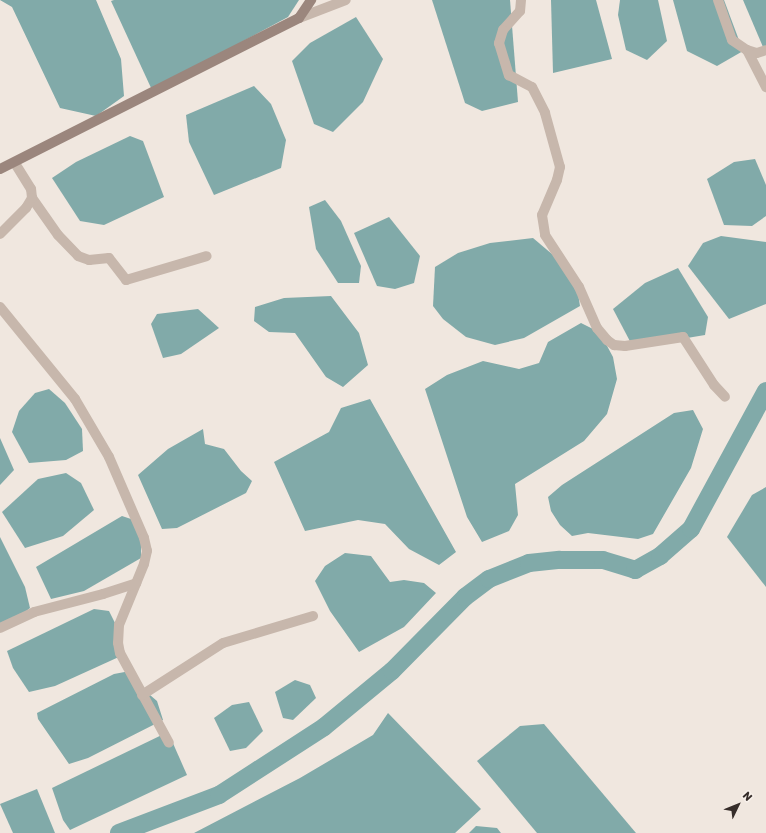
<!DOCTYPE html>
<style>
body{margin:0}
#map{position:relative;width:766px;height:833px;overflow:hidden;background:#f0e7df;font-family:Rubik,sans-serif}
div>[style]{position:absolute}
.water>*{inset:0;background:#81aaa9}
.canal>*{height:18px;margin:-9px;padding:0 9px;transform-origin:9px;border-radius:9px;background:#81aaa9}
.street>*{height:10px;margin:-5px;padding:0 5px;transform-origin:5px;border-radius:5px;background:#c7b7ac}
.secondary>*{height:10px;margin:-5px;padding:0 5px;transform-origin:5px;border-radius:5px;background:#9b867d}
span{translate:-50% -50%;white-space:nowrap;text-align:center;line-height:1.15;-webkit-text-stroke:3px #f8f1eb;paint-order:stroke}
.north{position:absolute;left:718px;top:785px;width:40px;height:40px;-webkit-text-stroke:3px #f8f1eb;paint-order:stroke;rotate:47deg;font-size:11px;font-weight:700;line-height:16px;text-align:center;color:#362d2a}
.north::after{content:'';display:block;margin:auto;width:14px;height:18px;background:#362d2a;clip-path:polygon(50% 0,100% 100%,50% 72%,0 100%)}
</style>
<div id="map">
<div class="water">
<div style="clip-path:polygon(0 0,96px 0,121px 59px,124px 96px,96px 116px,60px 108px,12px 7px)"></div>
<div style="clip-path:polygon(114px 0,299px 0,288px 17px,152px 90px,111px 1px)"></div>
<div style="clip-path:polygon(432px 0,510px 0,518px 102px,482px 111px,465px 103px)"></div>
<div style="clip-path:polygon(551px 0,596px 0,612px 59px,553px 73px)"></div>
<div style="clip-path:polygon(620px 0,658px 0,667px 41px,647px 60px,626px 50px,618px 15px)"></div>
<div style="clip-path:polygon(673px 0,724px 0,743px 51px,717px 66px,687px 51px)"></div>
<div style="clip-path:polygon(743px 0,766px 0,766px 47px,763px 47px)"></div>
<div style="clip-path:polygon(356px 17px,383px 59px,363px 102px,333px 132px,314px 124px,292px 61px,310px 43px)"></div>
<div style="clip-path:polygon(254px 86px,271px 104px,286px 140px,281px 168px,214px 195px,189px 142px,186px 115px)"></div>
<div style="clip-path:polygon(130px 136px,143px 141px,164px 197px,104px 225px,80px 221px,52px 178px,76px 162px)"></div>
<div style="clip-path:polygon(755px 159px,766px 185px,766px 216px,752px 226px,724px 225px,707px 179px,734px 162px)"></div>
<div style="clip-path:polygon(325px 200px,341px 221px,361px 266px,359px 283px,338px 283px,316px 249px,309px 207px)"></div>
<div style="clip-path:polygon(389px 217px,420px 256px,414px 283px,395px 289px,377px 286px,354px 233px)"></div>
<div style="clip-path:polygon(721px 236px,766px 242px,766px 304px,729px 319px,688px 266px,703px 243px)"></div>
<div style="clip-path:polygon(533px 238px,559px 260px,577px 287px,580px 306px,524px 338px,495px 345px,466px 337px,443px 319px,433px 306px,435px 267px,458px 253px,490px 243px)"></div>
<div style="clip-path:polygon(678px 268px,708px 317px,705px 335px,633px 347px,613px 309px,645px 283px)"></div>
<div style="clip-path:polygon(331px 296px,359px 333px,368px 365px,343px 387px,326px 377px,295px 333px,269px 332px,254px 321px,255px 307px,284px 298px)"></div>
<div style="clip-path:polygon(198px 309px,219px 328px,181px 354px,163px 358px,151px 324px,157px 314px)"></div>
<div style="clip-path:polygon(581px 323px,593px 329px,606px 344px,613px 357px,617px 379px,607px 414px,584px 441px,515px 484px,518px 515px,509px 531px,482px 542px,467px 517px,425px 389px,447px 375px,483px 361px,519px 369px,539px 363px,548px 342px)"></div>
<div style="clip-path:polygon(49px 389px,65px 403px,82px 429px,83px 451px,66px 460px,29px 463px,12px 432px,19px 411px,35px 393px)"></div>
<div style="clip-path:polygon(370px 399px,456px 552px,439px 565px,409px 549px,385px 524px,358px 520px,305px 531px,274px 462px,329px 432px,341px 408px)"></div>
<div style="clip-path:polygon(693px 410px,703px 429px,691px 468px,653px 534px,638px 539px,588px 533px,572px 536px,560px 525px,551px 511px,548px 497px,562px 485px,674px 413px)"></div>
<div style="clip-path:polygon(203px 429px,205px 444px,224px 449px,241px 471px,252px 481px,246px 493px,177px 528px,162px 529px,138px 475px,168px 449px)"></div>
<div style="clip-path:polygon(0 438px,14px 470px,0 485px)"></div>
<div style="clip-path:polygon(66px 473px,81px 483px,94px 510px,63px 536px,25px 548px,2px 512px,38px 479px)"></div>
<div style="clip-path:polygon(766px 487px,766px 587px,727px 537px,752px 495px)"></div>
<div style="clip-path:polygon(122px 516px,134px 520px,141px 541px,141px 558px,84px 591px,51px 599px,36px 567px)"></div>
<div style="clip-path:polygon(0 537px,25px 587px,30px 608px,7px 627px,0 628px)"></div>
<div style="clip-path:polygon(345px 553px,371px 556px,390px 582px,404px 580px,424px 583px,436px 593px,404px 627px,359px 652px,330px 611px,315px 581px,325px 566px)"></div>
<div style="clip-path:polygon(94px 609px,109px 611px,121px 635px,121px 656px,55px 686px,29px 692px,13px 668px,7px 651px)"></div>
<div style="clip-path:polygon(130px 671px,143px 689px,157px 701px,163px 720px,88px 758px,69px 764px,38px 719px,37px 713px,114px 674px)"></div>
<div style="clip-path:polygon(295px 680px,310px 685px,316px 698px,293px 720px,283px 718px,275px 692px)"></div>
<div style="clip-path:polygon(249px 702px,263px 731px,246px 748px,230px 751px,214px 718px,232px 705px)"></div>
<div style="clip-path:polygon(388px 713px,481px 809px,455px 833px,194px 833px,300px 778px,373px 735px)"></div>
<div style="clip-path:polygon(544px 724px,636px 833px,537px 833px,477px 761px,520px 726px)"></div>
<div style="clip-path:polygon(168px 732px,187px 775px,70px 830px,63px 820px,52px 788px)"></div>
<div style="clip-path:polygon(37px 789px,55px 833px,13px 833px,0 804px)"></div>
<div style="clip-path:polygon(476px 826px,497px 828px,501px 833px,469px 833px)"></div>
</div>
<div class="canal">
<div style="left:119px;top:833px;width:107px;rotate:-20.8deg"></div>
<div style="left:219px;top:795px;width:125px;rotate:-32.9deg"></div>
<div style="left:324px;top:727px;width:88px;rotate:-39.5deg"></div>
<div style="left:392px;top:671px;width:104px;rotate:-45.4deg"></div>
<div style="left:465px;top:597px;width:30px;rotate:-37deg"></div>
<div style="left:489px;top:579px;width:43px;rotate:-21.8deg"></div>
<div style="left:529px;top:563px;width:31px;rotate:-6deg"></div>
<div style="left:560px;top:560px;width:43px"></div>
<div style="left:603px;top:560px;width:34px;rotate:17deg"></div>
<div style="left:635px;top:570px;width:29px;rotate:-29deg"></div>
<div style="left:660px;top:556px;width:41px;rotate:-41.1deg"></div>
<div style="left:691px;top:529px;width:157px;rotate:-61.5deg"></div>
</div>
<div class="street">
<div style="left:521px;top:0;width:11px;rotate:95deg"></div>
<div style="left:520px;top:11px;width:25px;rotate:132deg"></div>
<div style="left:503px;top:30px;width:14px;rotate:107deg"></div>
<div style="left:499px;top:43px;width:34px;rotate:73deg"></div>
<div style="left:509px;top:75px;width:26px;rotate:28deg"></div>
<div style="left:532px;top:87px;width:29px;rotate:63deg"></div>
<div style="left:545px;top:113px;width:56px;rotate:74.5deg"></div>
<div style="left:560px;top:167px;width:13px;rotate:103deg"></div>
<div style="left:557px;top:180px;width:38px;rotate:113deg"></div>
<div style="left:542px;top:215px;width:20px;rotate:81deg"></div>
<div style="left:545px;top:235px;width:62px;rotate:56.8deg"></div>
<div style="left:579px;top:287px;width:45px;rotate:66.3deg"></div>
<div style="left:597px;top:328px;width:16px;rotate:50deg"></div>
<div style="left:607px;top:340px;width:9px;rotate:36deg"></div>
<div style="left:614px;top:345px;width:11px;rotate:5deg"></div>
<div style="left:625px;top:346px;width:59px;rotate:-8.8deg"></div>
<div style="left:683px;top:337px;width:57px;rotate:57.1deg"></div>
<div style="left:714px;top:385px;width:16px;rotate:47deg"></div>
<div style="left:718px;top:0;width:42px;rotate:70.7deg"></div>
<div style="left:732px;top:40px;width:18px;rotate:34deg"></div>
<div style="left:747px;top:50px;width:10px;rotate:17deg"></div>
<div style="left:757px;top:53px;width:9px;rotate:-18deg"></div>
<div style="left:299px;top:18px;width:50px;rotate:-21deg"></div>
<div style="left:747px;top:50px;width:42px;rotate:62.8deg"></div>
<div style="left:32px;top:198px;width:45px;rotate:54.9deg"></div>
<div style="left:58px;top:235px;width:29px;rotate:46deg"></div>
<div style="left:78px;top:256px;width:12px;rotate:20deg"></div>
<div style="left:89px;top:260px;width:20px;rotate:-6deg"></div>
<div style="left:109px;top:258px;width:28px;rotate:52deg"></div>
<div style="left:126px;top:280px;width:84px;rotate:-16.5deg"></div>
<div style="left:0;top:234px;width:37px;rotate:-45deg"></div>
<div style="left:26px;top:208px;width:12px;rotate:-59deg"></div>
<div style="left:32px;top:198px;width:9px;rotate:-96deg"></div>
<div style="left:31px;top:189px;width:31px;rotate:-122deg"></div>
<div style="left:0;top:307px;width:119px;rotate:50.8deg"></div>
<div style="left:75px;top:399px;width:67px;rotate:59.6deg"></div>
<div style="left:109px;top:457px;width:88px;rotate:66.6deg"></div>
<div style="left:144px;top:538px;width:13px;rotate:77deg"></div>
<div style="left:147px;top:551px;width:13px;rotate:103deg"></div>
<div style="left:144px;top:564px;width:66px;rotate:112.3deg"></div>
<div style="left:119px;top:625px;width:18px;rotate:93deg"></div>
<div style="left:118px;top:643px;width:10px;rotate:79deg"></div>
<div style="left:120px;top:653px;width:102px;rotate:61.4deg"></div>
<div style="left:0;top:628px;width:38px;rotate:-25deg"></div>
<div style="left:34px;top:612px;width:71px;rotate:-14.6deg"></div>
<div style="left:103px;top:594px;width:35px;rotate:-18deg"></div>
<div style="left:142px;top:695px;width:96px;rotate:-32.7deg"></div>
<div style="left:223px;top:643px;width:94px;rotate:-16.7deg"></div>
</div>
<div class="secondary">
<div style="left:0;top:169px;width:335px;rotate:-26.8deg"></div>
<div style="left:299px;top:18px;width:22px;rotate:-56deg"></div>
</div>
<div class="north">N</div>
</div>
